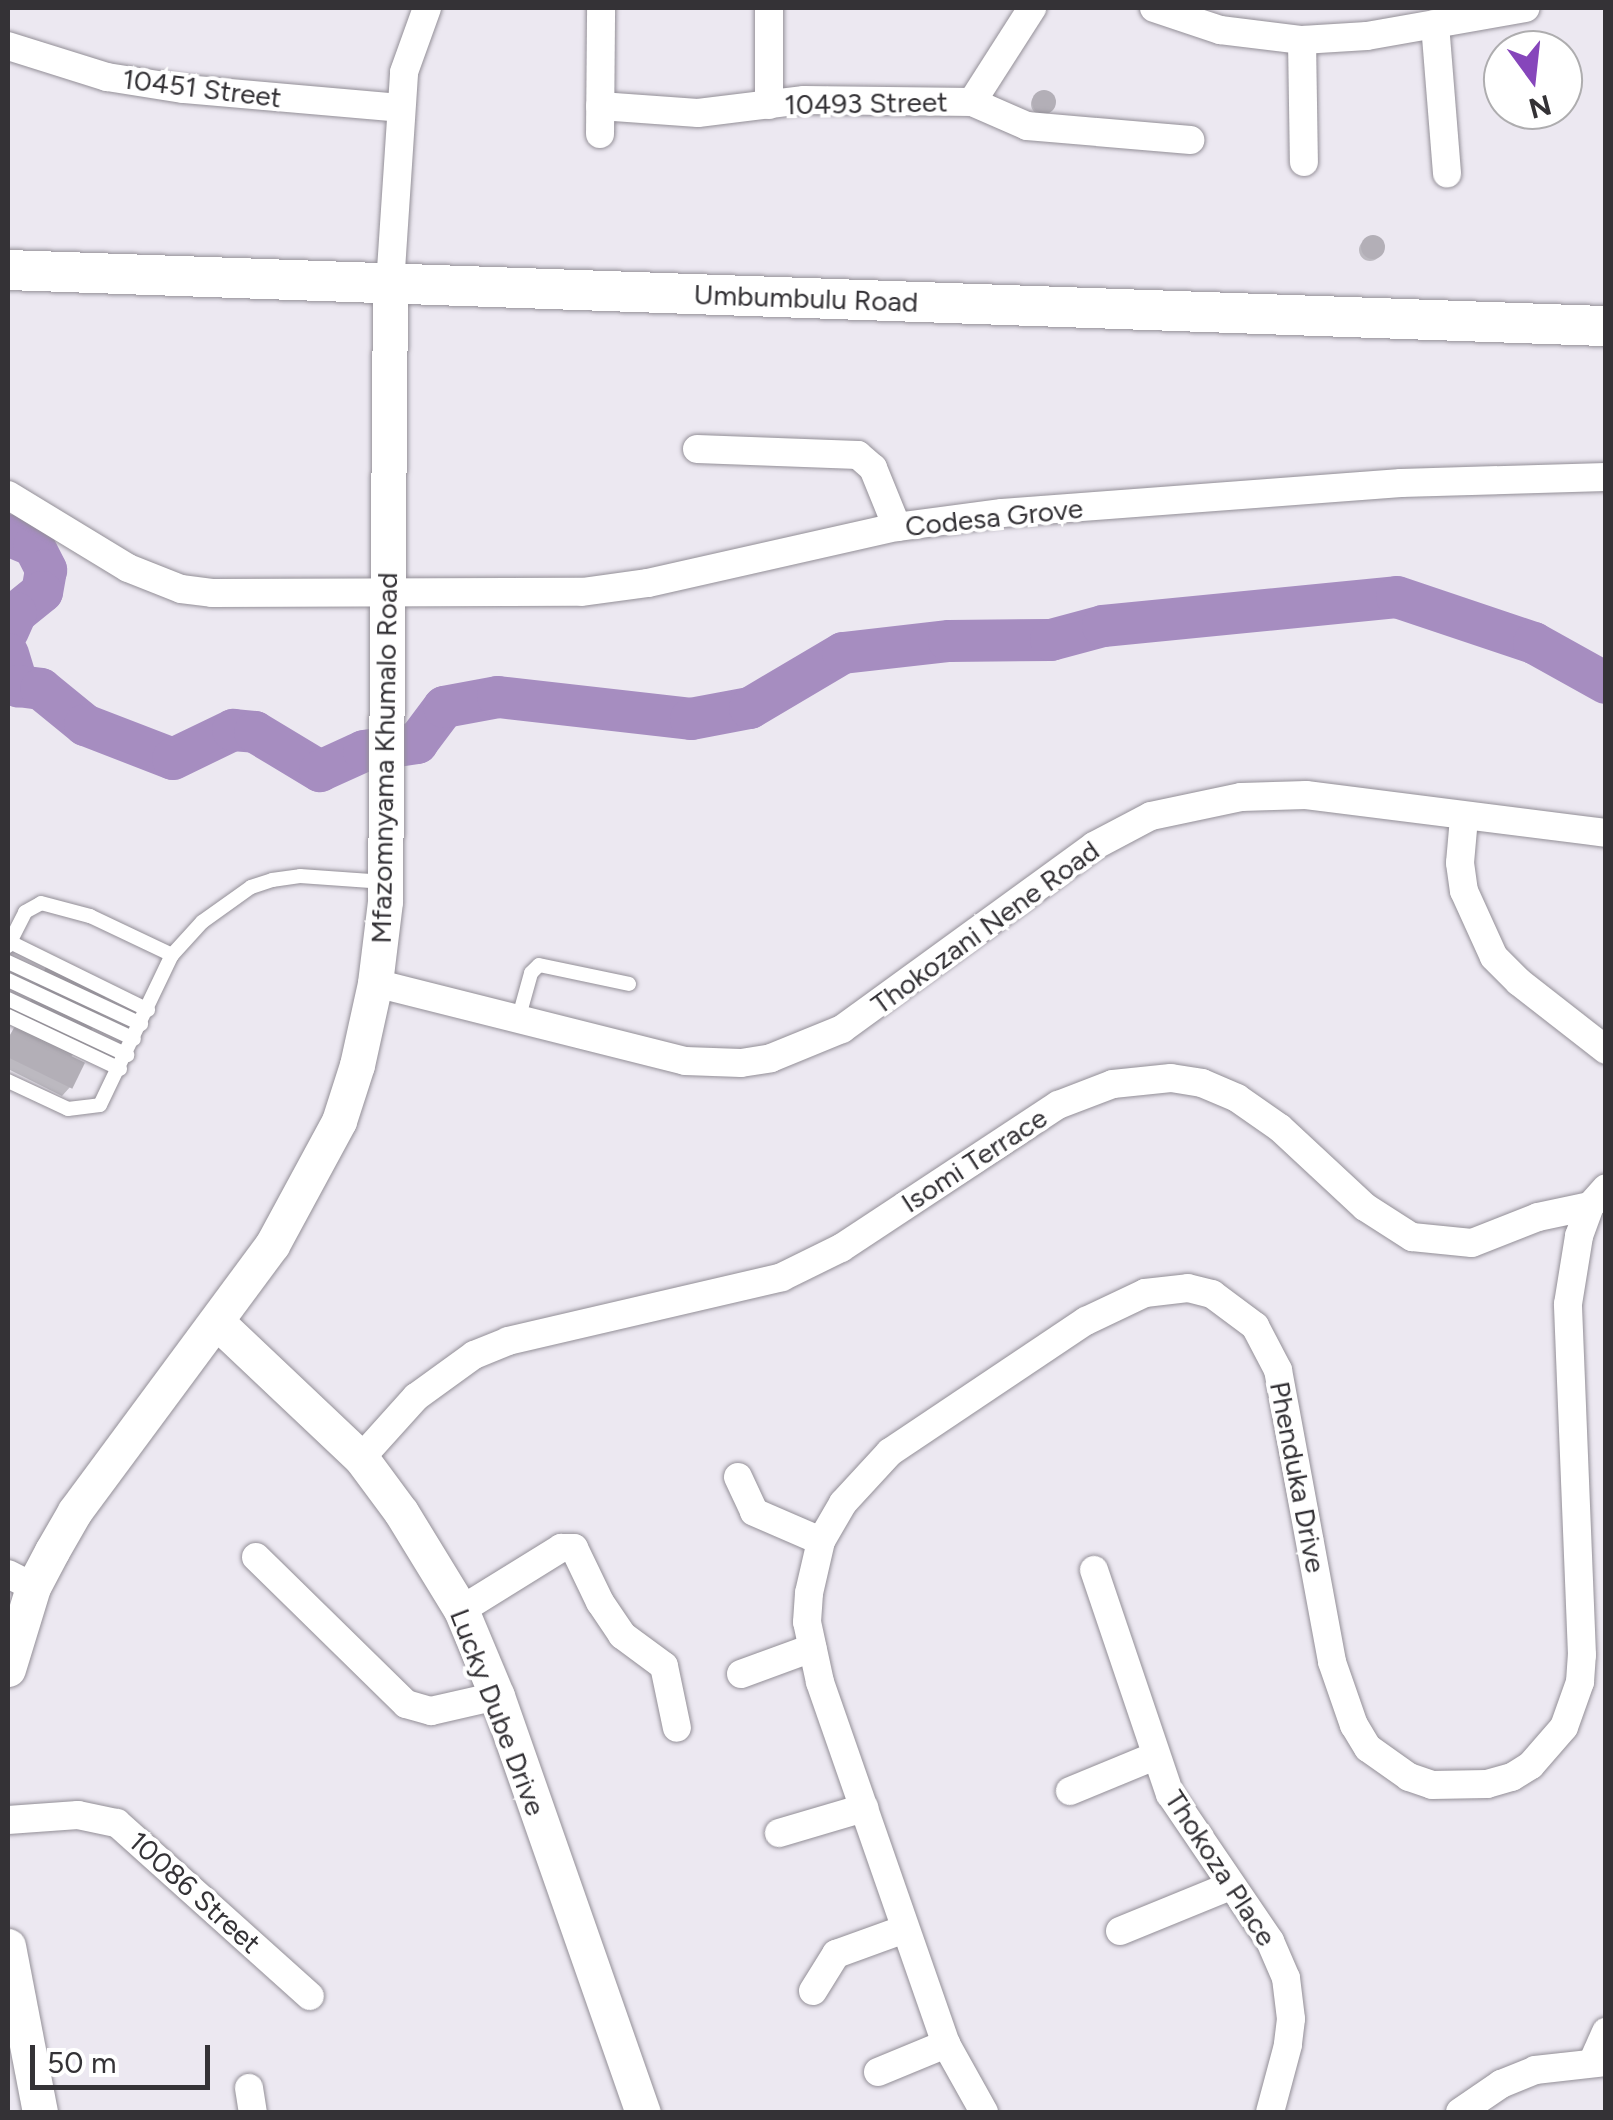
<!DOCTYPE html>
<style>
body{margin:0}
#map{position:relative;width:1613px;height:2120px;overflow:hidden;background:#ece8f1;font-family:Figtree,sans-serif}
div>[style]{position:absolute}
.shadow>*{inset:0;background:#0003}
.round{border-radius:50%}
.river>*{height:42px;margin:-21px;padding:0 21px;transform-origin:21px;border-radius:21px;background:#a68dc0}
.building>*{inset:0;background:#b3afb7;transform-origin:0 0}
.roads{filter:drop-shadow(0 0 2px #938f97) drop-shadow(0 0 2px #938f97)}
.service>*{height:14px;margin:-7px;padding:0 7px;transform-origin:7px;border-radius:7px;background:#fff}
.minor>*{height:28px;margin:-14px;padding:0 14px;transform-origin:14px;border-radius:14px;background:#fff}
.tertiary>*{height:35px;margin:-17.5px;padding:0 17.5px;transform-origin:17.5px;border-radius:17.5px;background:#fff}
.secondary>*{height:40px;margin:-20px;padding:0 20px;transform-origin:20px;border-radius:20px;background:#fff}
span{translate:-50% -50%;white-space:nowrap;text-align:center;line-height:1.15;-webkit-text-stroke:8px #fff;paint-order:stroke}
.street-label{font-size:28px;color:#343236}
.frame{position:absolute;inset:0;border:10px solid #343236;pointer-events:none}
.north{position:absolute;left:1483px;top:30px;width:100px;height:100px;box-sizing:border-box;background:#fff;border:2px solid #aeadaf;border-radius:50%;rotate:165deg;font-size:28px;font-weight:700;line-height:40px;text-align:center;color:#343236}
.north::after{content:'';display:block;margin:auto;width:35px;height:45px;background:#8646bb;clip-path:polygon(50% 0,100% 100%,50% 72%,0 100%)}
.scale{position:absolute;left:30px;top:2045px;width:180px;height:45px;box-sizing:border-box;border:5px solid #343236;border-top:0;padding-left:12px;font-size:30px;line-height:35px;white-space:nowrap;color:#343236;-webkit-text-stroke:8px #fff;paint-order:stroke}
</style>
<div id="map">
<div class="shadow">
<div class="round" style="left:1031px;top:93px;width:22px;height:22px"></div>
<div class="round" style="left:1359px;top:239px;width:22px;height:22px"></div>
<div style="clip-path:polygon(47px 968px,84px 1040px,70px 1058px,71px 1086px,62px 1096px,8px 1069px,8px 1038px,30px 1002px,38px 977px)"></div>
</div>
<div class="river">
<div style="left:8px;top:535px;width:28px;rotate:23deg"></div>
<div style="left:34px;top:546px;width:27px;rotate:63deg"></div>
<div style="left:46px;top:570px;width:22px;rotate:100deg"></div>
<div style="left:42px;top:592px;width:33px;rotate:141deg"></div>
<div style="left:16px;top:613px;width:20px;rotate:114deg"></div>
<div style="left:8px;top:654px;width:34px;rotate:73deg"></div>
<div style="left:18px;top:686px;width:23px;rotate:7deg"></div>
<div style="left:41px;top:689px;width:57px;rotate:39.3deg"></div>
<div style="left:85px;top:725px;width:94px;rotate:21.1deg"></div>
<div style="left:173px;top:759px;width:67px;rotate:-25.8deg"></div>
<div style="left:233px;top:730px;width:22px;rotate:5deg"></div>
<div style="left:255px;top:732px;width:76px;rotate:31deg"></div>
<div style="left:320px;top:771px;width:48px;rotate:-24.4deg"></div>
<div style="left:364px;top:751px;width:54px;rotate:-8.6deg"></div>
<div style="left:417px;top:743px;width:45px;rotate:-53.1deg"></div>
<div style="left:444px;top:707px;width:55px;rotate:-10.5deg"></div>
<div style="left:498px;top:697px;width:194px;rotate:6.5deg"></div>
<div style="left:691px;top:719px;width:60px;rotate:-10.6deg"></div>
<div style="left:750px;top:708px;width:108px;rotate:-30.6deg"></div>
<div style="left:843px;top:653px;width:107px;rotate:-6.5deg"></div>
<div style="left:949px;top:641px;width:102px;rotate:-0.6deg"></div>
<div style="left:1051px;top:640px;width:54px;rotate:-15.1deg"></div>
<div style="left:1103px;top:626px;width:295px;rotate:-5.6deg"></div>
<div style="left:1397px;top:597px;width:145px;rotate:18.6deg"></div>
<div style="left:1534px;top:643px;width:82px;rotate:29.1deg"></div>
</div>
<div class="building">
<div class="round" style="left:1032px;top:90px;width:24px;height:24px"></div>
<div class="round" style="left:1361px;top:235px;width:24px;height:24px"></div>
<div style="left:47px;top:965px;width:67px;height:12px;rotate:26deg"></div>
<div style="left:40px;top:980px;width:68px;height:12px;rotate:25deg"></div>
<div style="left:34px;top:995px;width:67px;height:11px;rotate:26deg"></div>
<div style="left:14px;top:1028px;width:79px;height:29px;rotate:26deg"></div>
</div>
<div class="roads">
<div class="service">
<div style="left:10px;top:942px;width:154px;rotate:26.2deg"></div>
<div style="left:8px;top:946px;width:38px;rotate:-63deg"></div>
<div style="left:25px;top:912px;width:18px;rotate:-29deg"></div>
<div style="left:41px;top:903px;width:51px;rotate:14.9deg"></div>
<div style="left:90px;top:916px;width:91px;rotate:25.4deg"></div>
<div style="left:8px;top:962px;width:147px;rotate:25deg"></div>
<div style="left:8px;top:980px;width:139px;rotate:25.1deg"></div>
<div style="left:8px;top:999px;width:132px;rotate:25.2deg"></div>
<div style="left:8px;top:1016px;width:124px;rotate:25.3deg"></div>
<div style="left:518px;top:1020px;width:49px;rotate:-74.5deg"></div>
<div style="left:531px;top:973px;width:11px;rotate:-45deg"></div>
<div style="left:539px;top:965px;width:92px;rotate:11.9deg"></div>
<div style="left:8px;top:1081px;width:66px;rotate:25deg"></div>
<div style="left:68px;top:1109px;width:32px;rotate:-7deg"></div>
<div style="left:100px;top:1105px;width:166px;rotate:-64.4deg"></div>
<div style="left:172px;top:955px;width:45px;rotate:-47.7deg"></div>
<div style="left:202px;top:922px;width:60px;rotate:-35.5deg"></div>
<div style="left:251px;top:887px;width:22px;rotate:-18deg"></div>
<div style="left:272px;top:880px;width:28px;rotate:-8deg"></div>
<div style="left:300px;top:876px;width:85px;rotate:4deg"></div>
</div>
<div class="minor">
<div style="left:1154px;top:8px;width:70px;rotate:18.4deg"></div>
<div style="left:1220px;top:30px;width:83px;rotate:7deg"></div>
<div style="left:1302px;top:40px;width:65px;rotate:-3.5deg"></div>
<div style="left:1367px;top:36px;width:161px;rotate:-10deg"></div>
<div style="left:1435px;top:24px;width:150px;rotate:85.4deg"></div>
<div style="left:1302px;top:40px;width:122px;rotate:89.1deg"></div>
<div style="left:8px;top:46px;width:104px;rotate:17.4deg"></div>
<div style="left:107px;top:77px;width:78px;rotate:8.9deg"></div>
<div style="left:184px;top:89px;width:217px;rotate:5deg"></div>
<div style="left:972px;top:102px;width:112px;rotate:-57.4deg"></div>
<div style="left:769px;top:105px;width:97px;rotate:-90deg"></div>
<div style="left:600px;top:106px;width:98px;rotate:4.1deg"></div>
<div style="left:698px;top:113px;width:107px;rotate:-7deg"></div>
<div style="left:804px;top:100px;width:168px;rotate:0.7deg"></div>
<div style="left:972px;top:102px;width:60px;rotate:23.6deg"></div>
<div style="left:1027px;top:126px;width:164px;rotate:4.9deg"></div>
<div style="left:600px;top:134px;width:126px;rotate:-89.5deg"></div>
<div style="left:390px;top:285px;width:213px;rotate:-86.2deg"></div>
<div style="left:404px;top:72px;width:68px;rotate:-70.2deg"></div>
<div style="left:697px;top:449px;width:161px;rotate:2.1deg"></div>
<div style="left:858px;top:455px;width:20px;rotate:41deg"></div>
<div style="left:873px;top:468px;width:64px;rotate:67.9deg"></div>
<div style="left:8px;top:495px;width:140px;rotate:31.3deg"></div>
<div style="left:128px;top:568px;width:57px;rotate:21.6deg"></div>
<div style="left:181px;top:589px;width:31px;rotate:7deg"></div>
<div style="left:212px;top:593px;width:370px;rotate:-0.2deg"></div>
<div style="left:582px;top:592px;width:67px;rotate:-7.8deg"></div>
<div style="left:648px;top:583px;width:255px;rotate:-12.7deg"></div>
<div style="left:897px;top:527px;width:106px;rotate:-7.6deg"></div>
<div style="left:1002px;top:513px;width:400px;rotate:-4.3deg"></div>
<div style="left:1401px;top:483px;width:205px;rotate:-1.7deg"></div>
<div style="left:1464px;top:818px;width:45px;rotate:95.1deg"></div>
<div style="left:1460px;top:863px;width:28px;rotate:82deg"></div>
<div style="left:1464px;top:891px;width:72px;rotate:65.6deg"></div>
<div style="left:1494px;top:957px;width:35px;rotate:45deg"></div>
<div style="left:1519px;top:982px;width:110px;rotate:38deg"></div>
<div style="left:375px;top:983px;width:320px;rotate:14.1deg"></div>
<div style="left:685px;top:1061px;width:56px;rotate:2deg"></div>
<div style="left:741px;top:1063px;width:30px;rotate:-9deg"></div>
<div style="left:771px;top:1058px;width:77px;rotate:-22.2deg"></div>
<div style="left:842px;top:1029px;width:311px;rotate:-36deg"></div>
<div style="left:1094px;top:846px;width:64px;rotate:-27.8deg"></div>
<div style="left:1151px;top:816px;width:92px;rotate:-11.9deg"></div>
<div style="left:1241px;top:797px;width:65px;rotate:-1.8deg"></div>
<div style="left:1306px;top:795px;width:302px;rotate:7.2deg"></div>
<div style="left:361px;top:1458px;width:82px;rotate:-48deg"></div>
<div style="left:416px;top:1397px;width:72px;rotate:-35.9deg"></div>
<div style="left:474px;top:1355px;width:37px;rotate:-22deg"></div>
<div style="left:508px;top:1341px;width:281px;rotate:-13.1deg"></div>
<div style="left:782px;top:1277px;width:66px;rotate:-26.2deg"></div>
<div style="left:841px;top:1248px;width:260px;rotate:-33.4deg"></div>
<div style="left:1058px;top:1105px;width:59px;rotate:-20.9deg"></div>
<div style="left:1113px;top:1084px;width:58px;rotate:-5.9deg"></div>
<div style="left:1171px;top:1078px;width:31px;rotate:9deg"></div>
<div style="left:1202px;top:1083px;width:38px;rotate:23deg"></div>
<div style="left:1237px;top:1098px;width:52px;rotate:34.9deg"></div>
<div style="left:1280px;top:1128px;width:116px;rotate:42.9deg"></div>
<div style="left:1365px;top:1207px;width:56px;rotate:32.6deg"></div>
<div style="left:1412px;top:1237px;width:60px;rotate:5.7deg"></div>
<div style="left:1472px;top:1243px;width:71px;rotate:-21.5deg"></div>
<div style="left:1538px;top:1217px;width:53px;rotate:-11.9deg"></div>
<div style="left:738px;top:1477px;width:38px;rotate:65deg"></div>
<div style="left:754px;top:1512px;width:73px;rotate:23.4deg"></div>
<div style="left:256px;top:1557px;width:210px;rotate:44.4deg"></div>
<div style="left:406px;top:1704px;width:26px;rotate:16deg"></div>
<div style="left:431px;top:1711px;width:68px;rotate:-12.8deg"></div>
<div style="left:1094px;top:1570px;width:237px;rotate:71.3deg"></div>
<div style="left:1170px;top:1794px;width:178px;rotate:55.8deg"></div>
<div style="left:1270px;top:1941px;width:40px;rotate:66.6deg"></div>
<div style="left:1286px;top:1978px;width:41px;rotate:83deg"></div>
<div style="left:1291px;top:2019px;width:26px;rotate:97deg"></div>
<div style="left:1288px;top:2045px;width:69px;rotate:105deg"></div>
<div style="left:8px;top:1574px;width:28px;rotate:27deg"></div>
<div style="left:461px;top:1610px;width:118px;rotate:-31.8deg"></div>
<div style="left:561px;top:1548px;width:13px"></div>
<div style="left:574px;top:1548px;width:60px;rotate:64.3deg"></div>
<div style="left:600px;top:1602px;width:40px;rotate:56deg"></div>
<div style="left:622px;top:1635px;width:52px;rotate:36.4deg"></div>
<div style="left:664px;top:1666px;width:63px;rotate:78.2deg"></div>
<div style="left:741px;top:1674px;width:76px;rotate:-20.1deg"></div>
<div style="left:1070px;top:1791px;width:92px;rotate:-22.4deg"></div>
<div style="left:8px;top:1820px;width:70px;rotate:-4.1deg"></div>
<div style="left:78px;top:1815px;width:40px;rotate:12deg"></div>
<div style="left:117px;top:1823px;width:259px;rotate:41.9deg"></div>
<div style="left:779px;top:1833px;width:89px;rotate:-16.4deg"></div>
<div style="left:1120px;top:1931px;width:119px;rotate:-22.2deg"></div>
<div style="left:813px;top:1991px;width:44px;rotate:-58.1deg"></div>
<div style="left:836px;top:1954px;width:73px;rotate:-19.9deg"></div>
<div style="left:1593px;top:2061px;width:32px;rotate:-66deg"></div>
<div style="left:878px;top:2072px;width:74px;rotate:-22.4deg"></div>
<div style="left:249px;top:2088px;width:24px;rotate:81deg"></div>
<div style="left:984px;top:2112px;width:78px;rotate:-119.2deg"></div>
<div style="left:946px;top:2044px;width:383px;rotate:-109.2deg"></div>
<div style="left:820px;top:1682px;width:61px;rotate:-102.2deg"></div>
<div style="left:807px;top:1622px;width:29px;rotate:-86deg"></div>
<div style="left:809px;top:1593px;width:53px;rotate:-77deg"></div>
<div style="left:821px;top:1541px;width:44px;rotate:-59.9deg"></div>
<div style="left:843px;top:1503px;width:69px;rotate:-47.3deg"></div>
<div style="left:890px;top:1452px;width:236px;rotate:-33.8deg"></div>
<div style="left:1086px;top:1321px;width:65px;rotate:-25.4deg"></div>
<div style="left:1145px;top:1293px;width:43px;rotate:-6.6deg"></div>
<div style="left:1188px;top:1288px;width:25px;rotate:14deg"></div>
<div style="left:1212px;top:1294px;width:54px;rotate:36.7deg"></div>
<div style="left:1255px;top:1326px;width:50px;rotate:62.4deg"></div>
<div style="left:1278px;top:1370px;width:297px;rotate:79.5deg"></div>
<div style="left:1332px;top:1662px;width:67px;rotate:70.8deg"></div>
<div style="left:1354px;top:1725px;width:27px;rotate:59deg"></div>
<div style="left:1368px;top:1748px;width:50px;rotate:35.3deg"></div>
<div style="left:1409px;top:1777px;width:24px;rotate:19deg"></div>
<div style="left:1432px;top:1785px;width:55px;rotate:-1deg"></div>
<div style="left:1487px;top:1784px;width:26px;rotate:-16deg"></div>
<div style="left:1512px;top:1777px;width:22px;rotate:-32deg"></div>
<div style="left:1531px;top:1765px;width:50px;rotate:-49deg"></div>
<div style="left:1564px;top:1727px;width:48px;rotate:-70.4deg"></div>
<div style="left:1580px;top:1682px;width:27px;rotate:-86deg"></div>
<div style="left:1582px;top:1655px;width:351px;rotate:-92.3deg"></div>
<div style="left:1568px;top:1304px;width:69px;rotate:-80.8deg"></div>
<div style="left:1579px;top:1236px;width:32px;rotate:-70deg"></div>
<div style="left:1590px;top:1206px;width:24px;rotate:-48deg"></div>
<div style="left:1460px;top:2112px;width:50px;rotate:-34.3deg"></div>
<div style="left:1501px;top:2084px;width:37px;rotate:-22deg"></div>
<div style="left:1535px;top:2070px;width:71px;rotate:-6.4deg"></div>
</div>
<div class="tertiary">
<div style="left:218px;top:1323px;width:197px;rotate:43.4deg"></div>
<div style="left:361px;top:1458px;width:67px;rotate:53.5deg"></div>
<div style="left:401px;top:1512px;width:115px;rotate:58.5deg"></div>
<div style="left:461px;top:1610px;width:93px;rotate:67.3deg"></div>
<div style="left:497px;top:1696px;width:441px;rotate:70.7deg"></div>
<div style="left:8px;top:1669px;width:86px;rotate:-73deg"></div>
<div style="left:33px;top:1587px;width:41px;rotate:-62.2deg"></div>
<div style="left:52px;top:1551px;width:46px;rotate:-60.1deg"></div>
<div style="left:75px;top:1511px;width:331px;rotate:-53.5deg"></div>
<div style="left:272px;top:1245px;width:141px;rotate:-61.6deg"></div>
<div style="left:339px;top:1121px;width:59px;rotate:-72.2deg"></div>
<div style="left:357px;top:1065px;width:84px;rotate:-77.6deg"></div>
<div style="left:375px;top:983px;width:83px;rotate:-83deg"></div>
<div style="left:385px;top:901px;width:616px;rotate:-89.53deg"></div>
<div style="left:8px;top:1946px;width:169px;rotate:79.1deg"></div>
</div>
<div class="secondary">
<div style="left:8px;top:270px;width:1599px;rotate:2.01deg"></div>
</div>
</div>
<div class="street-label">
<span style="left:202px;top:88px;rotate:7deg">10451 Street</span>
<span style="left:866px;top:103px;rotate:-1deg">10493 Street</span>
<span style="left:806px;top:298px;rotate:2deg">Umbumbulu Road</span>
<span style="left:994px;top:517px;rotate:-6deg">Codesa Grove</span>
<span style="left:384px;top:758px;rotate:-89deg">Mfazomnyama Khumalo Road</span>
<span style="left:985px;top:927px;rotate:-36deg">Thokozani Nene Road</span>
<span style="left:974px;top:1160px;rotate:-33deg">Isomi Terrace</span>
<span style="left:1298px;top:1477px;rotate:79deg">Phenduka Drive</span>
<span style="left:498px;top:1712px;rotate:69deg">Lucky Dube Drive</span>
<span style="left:1221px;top:1868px;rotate:57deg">Thokoza Place</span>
<span style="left:195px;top:1892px;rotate:42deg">10086 Street</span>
</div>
<div class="frame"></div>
<div class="north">N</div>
<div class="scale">50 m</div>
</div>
